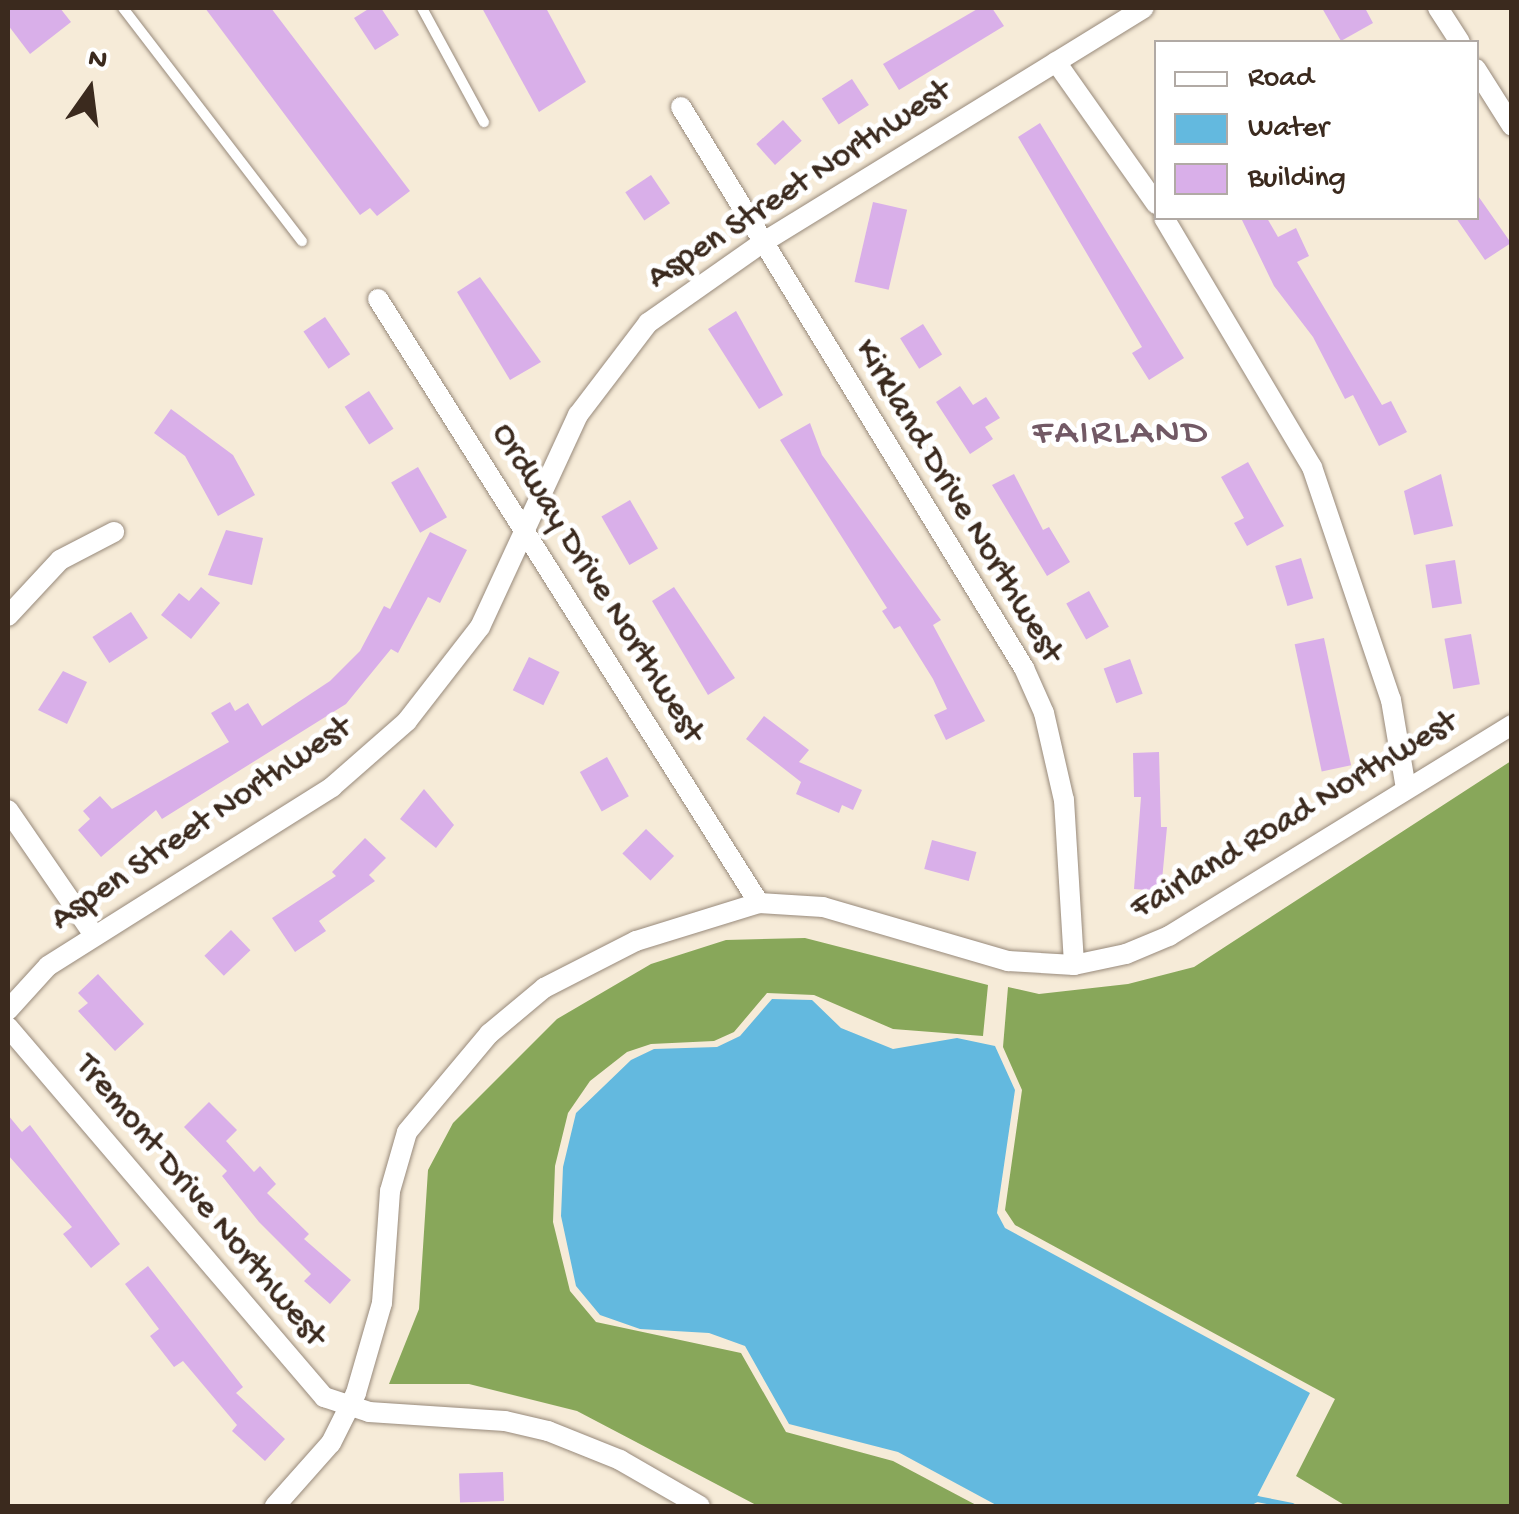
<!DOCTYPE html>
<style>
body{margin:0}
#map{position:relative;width:1519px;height:1514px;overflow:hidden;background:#f6ebd8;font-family:"Gochi Hand",sans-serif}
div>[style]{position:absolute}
.forest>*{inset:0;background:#88a75a}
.water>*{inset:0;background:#63b9df}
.stream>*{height:6px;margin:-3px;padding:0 3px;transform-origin:3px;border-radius:3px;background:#63b9df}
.building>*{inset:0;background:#d9afe9;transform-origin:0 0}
.roads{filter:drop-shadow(0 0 2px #988a7b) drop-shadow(0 0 2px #988a7b)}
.lane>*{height:10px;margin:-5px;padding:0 5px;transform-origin:5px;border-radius:5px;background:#fff}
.street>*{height:20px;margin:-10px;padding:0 10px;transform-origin:10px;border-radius:10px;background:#fff}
span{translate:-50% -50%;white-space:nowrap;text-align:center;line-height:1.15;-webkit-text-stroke:10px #fff;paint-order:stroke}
.street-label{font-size:35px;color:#3b2a1e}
.neighbourhood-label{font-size:38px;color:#725965;letter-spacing:2.5px}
.frame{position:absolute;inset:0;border:10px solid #3b2a1e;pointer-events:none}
.legend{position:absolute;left:1154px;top:40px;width:325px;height:180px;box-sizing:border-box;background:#fff;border:2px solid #b1aaa5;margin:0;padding:12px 18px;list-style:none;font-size:30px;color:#3b2a1e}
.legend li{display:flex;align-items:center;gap:20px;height:50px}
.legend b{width:50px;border:2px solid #b1aaa5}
.north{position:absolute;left:40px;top:40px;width:100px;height:100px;-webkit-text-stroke:8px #fff;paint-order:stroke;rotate:14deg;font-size:28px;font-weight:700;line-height:40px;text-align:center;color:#3b2a1e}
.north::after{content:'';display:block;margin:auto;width:35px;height:45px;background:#3b2a1e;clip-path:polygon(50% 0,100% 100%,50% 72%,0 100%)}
</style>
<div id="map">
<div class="forest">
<div style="clip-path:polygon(1511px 761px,1511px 1506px,1346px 1506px,1296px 1476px,1335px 1399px,1015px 1225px,1005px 1210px,1022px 1090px,1003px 1047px,1008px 987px,1039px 994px,1128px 984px,1194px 967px)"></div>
<div style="clip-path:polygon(805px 938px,988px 985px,983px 1036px,893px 1029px,814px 995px,767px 993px,734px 1032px,714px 1041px,651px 1044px,627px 1052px,590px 1081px,568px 1113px,555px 1166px,553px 1222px,570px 1291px,596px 1322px,741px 1353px,786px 1432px,893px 1461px,978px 1506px,758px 1506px,577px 1411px,469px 1384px,389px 1384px,419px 1309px,428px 1170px,453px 1123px,557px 1019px,651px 964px,726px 940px)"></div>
</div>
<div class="water">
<div style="clip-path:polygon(772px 999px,812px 1000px,841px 1028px,893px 1049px,957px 1038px,995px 1046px,1015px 1090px,997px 1213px,1005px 1228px,1310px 1393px,1252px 1506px,998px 1506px,898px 1452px,789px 1424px,745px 1346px,709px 1333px,640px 1329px,600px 1315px,576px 1286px,561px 1216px,563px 1167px,576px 1113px,631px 1060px,654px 1049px,717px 1047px,740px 1036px)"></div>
</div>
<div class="stream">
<div style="left:1243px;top:1506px;width:16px;rotate:-27deg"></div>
<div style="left:1257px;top:1499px;width:36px;rotate:11deg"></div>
</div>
<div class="building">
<div style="clip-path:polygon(8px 8px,60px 8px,71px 22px,30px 54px,8px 25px)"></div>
<div style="clip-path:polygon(205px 8px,271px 8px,410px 191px,377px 216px,370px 208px,360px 215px)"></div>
<div style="clip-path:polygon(370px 8px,381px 8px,399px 35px,375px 50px,354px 18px)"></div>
<div style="clip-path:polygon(482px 8px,546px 8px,586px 82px,539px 112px)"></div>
<div style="clip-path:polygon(979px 8px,992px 8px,1004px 26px,899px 90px,883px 64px)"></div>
<div style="clip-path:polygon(1322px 8px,1365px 8px,1373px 23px,1341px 41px)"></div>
<div style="left:852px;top:79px;width:31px;height:36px;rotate:57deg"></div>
<div style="left:783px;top:120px;width:28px;height:36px;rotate:48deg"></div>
<div style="clip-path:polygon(1040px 123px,1184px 358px,1149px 380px,1132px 353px,1142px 347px,1018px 137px)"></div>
<div style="left:651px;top:175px;width:34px;height:31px;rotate:56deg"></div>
<div style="clip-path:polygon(1476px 193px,1511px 243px,1485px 260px,1456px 218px,1476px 218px)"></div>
<div style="left:873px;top:202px;width:35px;height:82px;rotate:13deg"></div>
<div style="clip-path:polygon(1241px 218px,1267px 218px,1278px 237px,1296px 228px,1309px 256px,1297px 262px,1382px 405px,1391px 401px,1407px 432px,1379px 446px,1353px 395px,1345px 399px,1313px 337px,1274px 286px)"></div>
<div style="clip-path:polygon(480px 277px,541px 362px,510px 380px,457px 292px)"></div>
<div style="clip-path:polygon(736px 311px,783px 395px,759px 409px,708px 329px)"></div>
<div style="left:325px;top:317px;width:45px;height:26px;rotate:56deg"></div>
<div style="left:923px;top:324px;width:36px;height:27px;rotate:58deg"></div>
<div style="clip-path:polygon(960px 386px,973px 405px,986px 397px,1000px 418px,985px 427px,993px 439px,970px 454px,936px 402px)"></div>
<div style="left:369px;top:391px;width:45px;height:29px;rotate:57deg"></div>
<div style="clip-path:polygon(171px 409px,233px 455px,255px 495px,218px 516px,185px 456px,154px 433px)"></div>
<div style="clip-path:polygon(810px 423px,822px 455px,941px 620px,933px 625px,985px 721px,946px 740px,934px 715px,947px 709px,933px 679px,900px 626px,894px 629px,882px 611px,887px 608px,780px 440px)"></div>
<div style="clip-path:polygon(1248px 462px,1284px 526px,1247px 546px,1234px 523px,1244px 518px,1221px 477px)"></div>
<div style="left:418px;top:467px;width:58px;height:31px;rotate:60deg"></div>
<div style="clip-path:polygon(1014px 474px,1043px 530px,1049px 527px,1070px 562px,1047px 576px,992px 485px)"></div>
<div style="clip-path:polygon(1441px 474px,1453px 526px,1414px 535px,1404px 491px)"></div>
<div style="left:630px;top:500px;width:56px;height:33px;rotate:60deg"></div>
<div style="clip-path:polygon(226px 530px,263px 538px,252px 585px,208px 575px)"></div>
<div style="clip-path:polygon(430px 532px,467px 550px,440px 603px,428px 597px,398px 653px,391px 649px,346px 704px,162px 819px,156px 810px,101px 857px,78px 830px,90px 819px,83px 811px,100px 796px,112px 809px,229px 742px,211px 713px,230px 702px,235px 711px,248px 703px,262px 726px,330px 681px,360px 651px,384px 606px,390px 609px)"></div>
<div style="left:1301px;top:558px;width:42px;height:27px;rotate:73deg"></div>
<div style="left:1455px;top:560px;width:44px;height:30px;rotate:81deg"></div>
<div style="clip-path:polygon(201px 587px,220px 603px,191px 639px,161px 615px,179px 593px,189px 601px)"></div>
<div style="clip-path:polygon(674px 587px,735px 678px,708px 695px,652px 601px)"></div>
<div style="left:1089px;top:591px;width:41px;height:26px;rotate:61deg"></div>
<div style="left:131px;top:612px;width:31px;height:46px;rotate:57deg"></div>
<div style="left:1471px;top:634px;width:51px;height:27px;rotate:80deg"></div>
<div style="left:1324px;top:638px;width:130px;height:30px;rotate:78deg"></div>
<div style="left:529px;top:657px;width:34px;height:37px;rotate:26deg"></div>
<div style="left:1130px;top:659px;width:37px;height:28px;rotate:70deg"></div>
<div style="clip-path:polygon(63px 671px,87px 682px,67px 724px,38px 710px)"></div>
<div style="clip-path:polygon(764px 716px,809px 750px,799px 762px,862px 790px,853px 810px,842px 805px,839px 813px,796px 794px,801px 782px,746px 739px)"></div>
<div style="clip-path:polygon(1159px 752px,1161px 827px,1167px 827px,1161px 891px,1134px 889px,1141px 797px,1134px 797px,1133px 753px)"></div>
<div style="left:607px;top:757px;width:45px;height:31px;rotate:61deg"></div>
<div style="clip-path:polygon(424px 789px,454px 825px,436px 848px,400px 819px)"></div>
<div style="left:646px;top:829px;width:39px;height:34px;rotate:44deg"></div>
<div style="clip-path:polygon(365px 838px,386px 858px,369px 875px,375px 881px,319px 921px,326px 931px,295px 952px,272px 918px,336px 876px,332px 872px)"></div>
<div style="left:932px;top:840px;width:46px;height:30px;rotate:15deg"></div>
<div style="left:231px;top:930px;width:28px;height:37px;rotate:46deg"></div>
<div style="clip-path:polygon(98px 974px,144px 1024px,115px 1051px,78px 1011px,88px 1003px,78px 993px)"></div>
<div style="clip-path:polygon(209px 1102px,237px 1130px,226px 1141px,254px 1172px,260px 1166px,276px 1184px,267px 1193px,309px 1234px,304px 1239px,351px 1280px,330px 1304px,304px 1281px,311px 1274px,259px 1222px,222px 1176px,227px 1171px,184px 1127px)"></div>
<div style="clip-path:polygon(8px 1115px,22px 1132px,30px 1125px,120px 1244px,91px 1268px,63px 1234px,72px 1227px,8px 1155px)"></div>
<div style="clip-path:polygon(148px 1266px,243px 1387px,236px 1393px,285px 1439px,265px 1461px,232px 1431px,237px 1425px,183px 1361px,174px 1367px,150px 1336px,159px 1329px,125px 1284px)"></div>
<div style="left:503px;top:1472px;width:29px;height:44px;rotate:88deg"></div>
</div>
<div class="roads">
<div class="lane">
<div style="left:123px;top:8px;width:294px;rotate:52.5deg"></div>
<div style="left:422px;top:8px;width:130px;rotate:61.5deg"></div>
</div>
<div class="street">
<div style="left:1438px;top:8px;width:40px;rotate:57.1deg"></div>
<div style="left:1056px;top:62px;width:174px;rotate:54.8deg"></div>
<div style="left:1476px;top:69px;width:67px;rotate:57.7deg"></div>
<div style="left:681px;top:107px;width:658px;rotate:58.56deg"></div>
<div style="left:1024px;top:668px;width:49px;rotate:66deg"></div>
<div style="left:1044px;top:713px;width:89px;rotate:77.1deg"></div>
<div style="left:1064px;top:800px;width:165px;rotate:86.5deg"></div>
<div style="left:1164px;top:218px;width:290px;rotate:59.3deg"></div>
<div style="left:1312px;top:467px;width:246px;rotate:71.3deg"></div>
<div style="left:1391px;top:700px;width:90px;rotate:80.4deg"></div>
<div style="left:378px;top:299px;width:714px;rotate:57.76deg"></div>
<div style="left:8px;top:616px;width:76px;rotate:-47.1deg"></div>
<div style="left:60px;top:560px;width:61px;rotate:-27.4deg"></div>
<div style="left:8px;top:810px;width:152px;rotate:55.5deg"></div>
<div style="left:8px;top:1010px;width:59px;rotate:-47.7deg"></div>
<div style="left:48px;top:966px;width:336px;rotate:-32.2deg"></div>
<div style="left:332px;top:787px;width:100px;rotate:-41.3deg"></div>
<div style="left:407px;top:721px;width:119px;rotate:-52.2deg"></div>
<div style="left:480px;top:627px;width:234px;rotate:-65.2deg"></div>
<div style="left:578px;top:415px;width:116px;rotate:-52.7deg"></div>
<div style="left:648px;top:323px;width:139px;rotate:-35.1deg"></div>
<div style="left:762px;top:243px;width:448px;rotate:-31.6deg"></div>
<div style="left:8px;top:1027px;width:487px;rotate:49.5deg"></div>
<div style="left:324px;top:1397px;width:47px;rotate:18.4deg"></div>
<div style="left:369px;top:1412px;width:136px;rotate:3.8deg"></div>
<div style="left:505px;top:1421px;width:44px;rotate:13.1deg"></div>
<div style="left:548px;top:1431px;width:78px;rotate:21.9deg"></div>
<div style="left:620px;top:1460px;width:92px;rotate:29.9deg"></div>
<div style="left:275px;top:1506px;width:84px;rotate:-48.4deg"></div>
<div style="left:331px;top:1443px;width:56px;rotate:-63.4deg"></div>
<div style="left:356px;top:1393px;width:94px;rotate:-73.9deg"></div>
<div style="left:382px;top:1303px;width:112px;rotate:-85.9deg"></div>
<div style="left:390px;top:1191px;width:61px;rotate:-73.9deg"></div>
<div style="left:407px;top:1132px;width:128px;rotate:-50.1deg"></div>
<div style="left:489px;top:1034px;width:72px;rotate:-39.9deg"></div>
<div style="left:544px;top:988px;width:103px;rotate:-27.1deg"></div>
<div style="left:636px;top:941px;width:129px;rotate:-17.2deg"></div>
<div style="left:759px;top:903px;width:64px;rotate:3.6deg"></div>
<div style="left:823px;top:907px;width:193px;rotate:16.3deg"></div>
<div style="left:1008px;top:961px;width:66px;rotate:3.5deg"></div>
<div style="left:1074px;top:965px;width:53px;rotate:-11.9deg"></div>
<div style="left:1126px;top:954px;width:47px;rotate:-22.7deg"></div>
<div style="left:1169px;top:936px;width:403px;rotate:-31.6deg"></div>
</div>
</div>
<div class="street-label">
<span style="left:800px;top:186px;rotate:-33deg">Aspen Street Northwest</span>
<span style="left:957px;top:502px;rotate:59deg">Kirkland Drive Northwest</span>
<span style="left:596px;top:584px;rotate:58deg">Ordway Drive Northwest</span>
<span style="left:1295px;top:817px;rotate:-31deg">Fairland Road Northwest</span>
<span style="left:202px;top:825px;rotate:-34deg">Aspen Street Northwest</span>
<span style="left:199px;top:1202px;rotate:50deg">Tremont Drive Northwest</span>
</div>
<div class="neighbourhood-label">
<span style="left:1121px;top:435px">FAIRLAND</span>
</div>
<div class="frame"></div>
<ul class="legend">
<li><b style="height:12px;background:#fff"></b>Road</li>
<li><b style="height:28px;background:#63b9df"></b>Water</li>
<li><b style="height:28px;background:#d9afe9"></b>Building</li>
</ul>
<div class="north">N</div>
</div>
